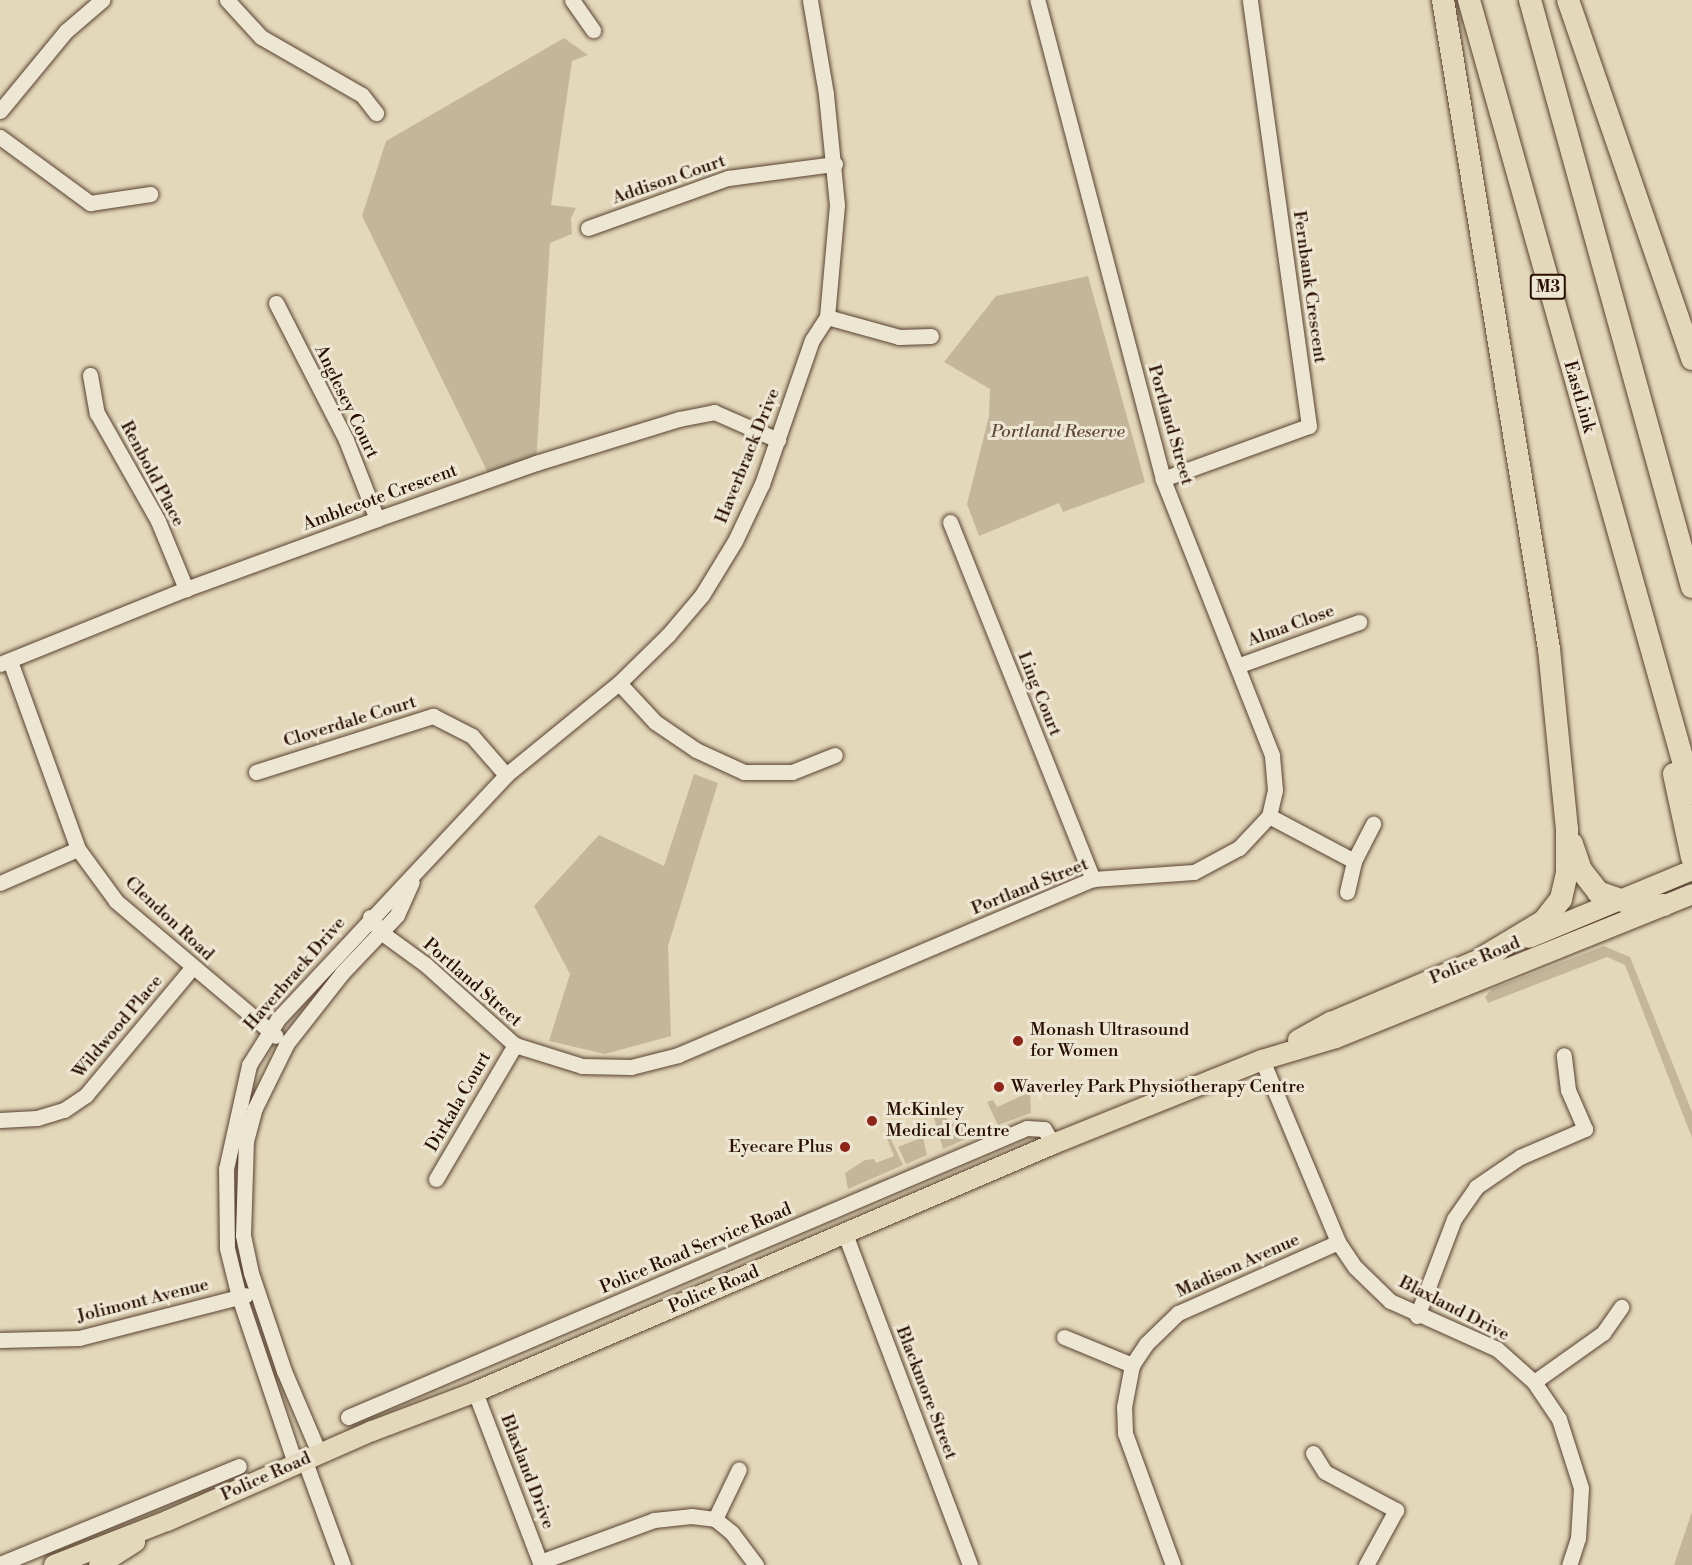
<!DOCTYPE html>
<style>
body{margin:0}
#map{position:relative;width:1692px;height:1565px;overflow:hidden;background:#e4d8bb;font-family:"Libre Bodoni",serif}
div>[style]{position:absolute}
.green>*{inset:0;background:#c4b69b}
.roads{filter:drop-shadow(0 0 2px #58412f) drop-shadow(0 0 2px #58412f)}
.minor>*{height:15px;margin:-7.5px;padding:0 7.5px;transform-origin:7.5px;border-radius:7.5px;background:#ede6d3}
.major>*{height:20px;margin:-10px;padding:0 10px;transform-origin:10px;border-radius:10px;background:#e4d8bb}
.highway>*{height:22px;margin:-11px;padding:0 11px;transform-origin:11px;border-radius:11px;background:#e4d8bb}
.dots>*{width:16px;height:16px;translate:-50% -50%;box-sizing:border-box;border:3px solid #ede6d3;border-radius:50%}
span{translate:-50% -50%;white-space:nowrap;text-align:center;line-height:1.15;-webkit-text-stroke:6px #ede6d3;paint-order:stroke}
.shield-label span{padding:2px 4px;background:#ede6d3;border:2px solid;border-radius:4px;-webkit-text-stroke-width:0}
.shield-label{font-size:16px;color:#290f00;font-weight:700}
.street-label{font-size:18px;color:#290f00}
.park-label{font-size:18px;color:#5f4936;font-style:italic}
.poi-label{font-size:18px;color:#290f00}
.left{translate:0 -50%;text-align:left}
.right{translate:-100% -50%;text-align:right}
</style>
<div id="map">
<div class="green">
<div style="clip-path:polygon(564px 38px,588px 55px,572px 61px,551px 205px,576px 208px,571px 218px,572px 234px,550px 243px,536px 463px,491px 479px,362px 216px,386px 141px)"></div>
<div style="clip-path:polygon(1088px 276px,1145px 482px,1063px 512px,1059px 503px,979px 536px,967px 504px,989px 416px,990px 389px,944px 362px,996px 296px)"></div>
<div style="clip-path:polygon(694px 774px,718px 783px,668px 946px,671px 1036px,605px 1054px,549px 1041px,570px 974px,534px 906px,599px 835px,664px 866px)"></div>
<div style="clip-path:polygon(1604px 946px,1630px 957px,1692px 1112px,1692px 1138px,1625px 965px,1607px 957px,1488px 1003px,1485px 997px,1492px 989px)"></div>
<div style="clip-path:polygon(1030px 1092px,1031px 1113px,998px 1125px,987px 1102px,993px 1100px,997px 1107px)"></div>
<div style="clip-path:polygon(943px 1111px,950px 1125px,963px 1120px,970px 1137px,943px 1149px,933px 1115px)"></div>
<div style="clip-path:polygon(890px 1137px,903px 1165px,848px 1189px,845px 1173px,865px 1160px,874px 1159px,876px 1163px,894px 1156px,887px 1139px)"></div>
<div style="clip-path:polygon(923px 1137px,927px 1155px,906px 1164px,898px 1147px)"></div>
<div style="clip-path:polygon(1692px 1512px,1692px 1565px,1674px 1565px)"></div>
</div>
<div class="roads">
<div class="minor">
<div style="left:227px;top:0;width:50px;rotate:47.4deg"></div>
<div style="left:261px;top:37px;width:116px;rotate:29.9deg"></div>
<div style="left:362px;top:95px;width:23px;rotate:52deg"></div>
<div style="left:572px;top:0;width:37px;rotate:55deg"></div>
<div style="left:0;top:111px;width:104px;rotate:-50.5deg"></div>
<div style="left:66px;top:31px;width:48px;rotate:-40.7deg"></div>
<div style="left:0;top:137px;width:112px;rotate:36.3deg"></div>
<div style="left:90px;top:203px;width:61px;rotate:-8.5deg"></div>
<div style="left:588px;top:228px;width:149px;rotate:-19.7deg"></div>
<div style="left:728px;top:178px;width:108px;rotate:-7.5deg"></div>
<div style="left:276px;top:303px;width:154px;rotate:62.9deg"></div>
<div style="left:346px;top:440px;width:85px;rotate:68.6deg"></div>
<div style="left:827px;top:317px;width:75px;rotate:15.5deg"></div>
<div style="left:899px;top:337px;width:32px;rotate:-2deg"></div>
<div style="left:90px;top:375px;width:39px;rotate:80deg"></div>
<div style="left:97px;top:413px;width:124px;rotate:60.5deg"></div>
<div style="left:158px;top:521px;width:74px;rotate:67.6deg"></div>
<div style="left:1163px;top:479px;width:155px;rotate:-20deg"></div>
<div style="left:1309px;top:426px;width:430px;rotate:-97.9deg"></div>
<div style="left:950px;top:522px;width:385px;rotate:68.2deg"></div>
<div style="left:10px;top:661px;width:200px;rotate:70.1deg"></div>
<div style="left:78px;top:849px;width:64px;rotate:53.8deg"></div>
<div style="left:116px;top:901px;width:209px;rotate:40.2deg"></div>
<div style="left:0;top:664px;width:201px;rotate:-22deg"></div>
<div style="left:186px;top:589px;width:203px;rotate:-20.1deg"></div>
<div style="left:377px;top:519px;width:169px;rotate:-19.4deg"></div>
<div style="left:536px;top:463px;width:150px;rotate:-17.1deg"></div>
<div style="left:679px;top:419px;width:36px;rotate:-11deg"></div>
<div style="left:714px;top:412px;width:70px;rotate:23.6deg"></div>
<div style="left:1237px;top:666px;width:130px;rotate:-19.8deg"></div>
<div style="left:619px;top:683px;width:53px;rotate:47.3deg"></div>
<div style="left:655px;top:722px;width:50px;rotate:34.3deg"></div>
<div style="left:696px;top:750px;width:53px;rotate:24.6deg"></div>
<div style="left:744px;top:772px;width:48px"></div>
<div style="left:792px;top:772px;width:46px;rotate:-21.6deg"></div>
<div style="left:256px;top:772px;width:186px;rotate:-17.6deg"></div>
<div style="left:433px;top:716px;width:44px;rotate:27.1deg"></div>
<div style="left:472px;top:736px;width:52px;rotate:48.9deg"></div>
<div style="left:1269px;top:816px;width:96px;rotate:27.9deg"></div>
<div style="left:0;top:883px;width:85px;rotate:-23.6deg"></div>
<div style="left:1347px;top:892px;width:32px;rotate:-77deg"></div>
<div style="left:1354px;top:861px;width:42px;rotate:-62.8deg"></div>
<div style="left:370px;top:917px;width:20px;rotate:53deg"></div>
<div style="left:382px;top:933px;width:54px;rotate:36deg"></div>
<div style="left:426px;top:965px;width:120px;rotate:42deg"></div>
<div style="left:515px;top:1045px;width:70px;rotate:17.4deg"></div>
<div style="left:582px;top:1066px;width:49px;rotate:1.2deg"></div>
<div style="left:631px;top:1067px;width:49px;rotate:-14.3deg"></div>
<div style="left:678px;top:1055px;width:451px;rotate:-23deg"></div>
<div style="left:1093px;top:879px;width:101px;rotate:-4deg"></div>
<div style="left:1194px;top:872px;width:51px;rotate:-28.1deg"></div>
<div style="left:1239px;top:848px;width:44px;rotate:-46.8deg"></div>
<div style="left:1269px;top:816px;width:27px;rotate:-77deg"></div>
<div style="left:1275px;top:790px;width:35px;rotate:-95deg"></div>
<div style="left:1272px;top:755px;width:297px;rotate:-111.6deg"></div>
<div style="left:1163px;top:479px;width:495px;rotate:-104.7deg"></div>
<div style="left:1262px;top:1060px;width:197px;rotate:67.3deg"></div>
<div style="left:1338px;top:1242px;width:30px;rotate:56deg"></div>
<div style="left:1355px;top:1267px;width:49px;rotate:44.2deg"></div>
<div style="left:1390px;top:1301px;width:117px;rotate:24.2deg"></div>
<div style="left:1497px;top:1349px;width:50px;rotate:41.7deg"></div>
<div style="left:1534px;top:1382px;width:45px;rotate:56deg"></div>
<div style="left:1559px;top:1419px;width:72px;rotate:72.3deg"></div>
<div style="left:1581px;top:1488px;width:50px;rotate:93.4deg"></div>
<div style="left:1578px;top:1538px;width:28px;rotate:108deg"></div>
<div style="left:0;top:1120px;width:37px;rotate:-3deg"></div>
<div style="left:37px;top:1118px;width:28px;rotate:-17deg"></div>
<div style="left:64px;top:1110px;width:27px;rotate:-34deg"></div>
<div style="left:86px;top:1095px;width:165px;rotate:-50.2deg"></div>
<div style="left:436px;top:1179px;width:156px;rotate:-59.5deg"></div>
<div style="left:845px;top:1234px;width:354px;rotate:69.3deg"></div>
<div style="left:1417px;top:1316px;width:104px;rotate:-69.1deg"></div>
<div style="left:1454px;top:1219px;width:39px;rotate:-55deg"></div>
<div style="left:1476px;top:1187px;width:53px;rotate:-34.3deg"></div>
<div style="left:1520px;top:1157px;width:71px;rotate:-23.3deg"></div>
<div style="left:1585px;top:1129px;width:43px;rotate:-113.6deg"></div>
<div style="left:1568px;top:1090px;width:35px;rotate:-97deg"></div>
<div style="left:1064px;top:1337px;width:74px;rotate:22.4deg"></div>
<div style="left:0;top:1340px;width:79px;rotate:-1.5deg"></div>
<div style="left:79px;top:1338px;width:172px;rotate:-14.4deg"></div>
<div style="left:1534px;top:1382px;width:85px;rotate:-35.4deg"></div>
<div style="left:1603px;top:1333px;width:32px;rotate:-55deg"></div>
<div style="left:475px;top:1392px;width:185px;rotate:69.1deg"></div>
<div style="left:348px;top:1417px;width:738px;rotate:-23.06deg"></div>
<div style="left:1027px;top:1128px;width:17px;rotate:3deg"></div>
<div style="left:1044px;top:1129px;width:17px;rotate:59deg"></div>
<div style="left:319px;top:1453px;width:89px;rotate:-113.1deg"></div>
<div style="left:284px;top:1371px;width:103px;rotate:-108.6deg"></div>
<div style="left:251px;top:1273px;width:39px;rotate:-102deg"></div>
<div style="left:243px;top:1235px;width:94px;rotate:-88.2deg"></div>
<div style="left:246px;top:1141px;width:34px;rotate:-75deg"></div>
<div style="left:255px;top:1108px;width:72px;rotate:-63.8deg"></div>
<div style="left:287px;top:1043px;width:89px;rotate:-51.8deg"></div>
<div style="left:342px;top:973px;width:80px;rotate:-46.5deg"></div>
<div style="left:397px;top:915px;width:36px;rotate:-66deg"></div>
<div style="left:1313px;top:1453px;width:22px;rotate:58deg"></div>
<div style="left:1325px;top:1472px;width:81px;rotate:28.2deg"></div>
<div style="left:1396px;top:1510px;width:63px;rotate:118.6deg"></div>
<div style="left:304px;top:1459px;width:113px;rotate:69.8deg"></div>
<div style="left:295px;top:1463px;width:175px;rotate:-108.6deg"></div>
<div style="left:239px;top:1297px;width:50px;rotate:-103.8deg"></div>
<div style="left:227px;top:1248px;width:79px;rotate:-90.7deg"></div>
<div style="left:226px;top:1169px;width:107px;rotate:-77.5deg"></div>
<div style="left:249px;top:1065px;width:54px;rotate:-57.8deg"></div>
<div style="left:278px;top:1019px;width:334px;rotate:-46.9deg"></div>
<div style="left:506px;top:775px;width:146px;rotate:-39.2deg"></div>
<div style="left:619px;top:683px;width:69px;rotate:-44.4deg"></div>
<div style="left:668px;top:635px;width:52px;rotate:-49.6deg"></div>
<div style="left:702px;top:595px;width:63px;rotate:-58.6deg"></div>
<div style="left:735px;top:541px;width:63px;rotate:-64.7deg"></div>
<div style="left:762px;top:484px;width:152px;rotate:-70.9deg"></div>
<div style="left:812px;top:340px;width:27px;rotate:-57deg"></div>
<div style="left:827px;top:317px;width:112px;rotate:-84.9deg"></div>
<div style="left:837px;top:205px;width:112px;rotate:-95.7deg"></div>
<div style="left:826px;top:94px;width:95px;rotate:-99.7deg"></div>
<div style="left:715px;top:1519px;width:55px;rotate:-64.4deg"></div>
<div style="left:540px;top:1562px;width:121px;rotate:-20.2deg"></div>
<div style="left:654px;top:1520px;width:37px;rotate:-6deg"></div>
<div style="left:691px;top:1516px;width:24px;rotate:7deg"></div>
<div style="left:715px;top:1519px;width:22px;rotate:39deg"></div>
<div style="left:732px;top:1533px;width:40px;rotate:53deg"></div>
<div style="left:0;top:1564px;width:258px;rotate:-22.3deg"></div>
<div style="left:1173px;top:1565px;width:140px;rotate:-110deg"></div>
<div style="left:1125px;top:1433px;width:26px;rotate:-92deg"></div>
<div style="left:1124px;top:1407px;width:43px;rotate:-79.2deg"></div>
<div style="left:1132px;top:1365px;width:25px;rotate:-56deg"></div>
<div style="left:1146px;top:1344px;width:45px;rotate:-44.1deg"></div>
<div style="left:1178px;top:1313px;width:175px;rotate:-23.9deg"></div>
</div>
<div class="major">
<div style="left:1529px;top:938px;width:177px;rotate:-22.6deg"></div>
<div style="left:1298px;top:1040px;width:38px;rotate:-29deg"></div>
<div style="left:1331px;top:1022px;width:182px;rotate:-22.9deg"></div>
<div style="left:54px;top:1565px;width:121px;rotate:-21.3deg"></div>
<div style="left:167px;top:1521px;width:224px;rotate:-23.7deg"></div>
<div style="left:372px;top:1431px;width:110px;rotate:-20.7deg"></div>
<div style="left:475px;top:1392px;width:629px;rotate:-23.22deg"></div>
<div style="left:1053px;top:1144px;width:225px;rotate:-21.9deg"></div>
<div style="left:1262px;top:1060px;width:77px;rotate:-16.6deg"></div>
<div style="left:1336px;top:1038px;width:384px;rotate:-22deg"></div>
<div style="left:99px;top:1565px;width:43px;rotate:-32.6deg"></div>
</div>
<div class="highway">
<div style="left:1443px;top:0;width:658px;rotate:80.72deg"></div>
<div style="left:1549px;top:649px;width:181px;rotate:84.3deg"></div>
<div style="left:1567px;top:829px;width:44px;rotate:90deg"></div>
<div style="left:1567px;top:873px;width:27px;rotate:103deg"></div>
<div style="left:1561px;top:899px;width:28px;rotate:128deg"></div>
<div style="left:1544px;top:921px;width:70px;rotate:149deg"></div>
<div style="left:1469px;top:0;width:824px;rotate:74.29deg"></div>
<div style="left:1530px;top:0;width:609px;rotate:74.57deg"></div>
<div style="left:1568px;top:0;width:380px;rotate:70.9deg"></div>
<div style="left:1674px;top:774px;width:85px;rotate:77.8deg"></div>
<div style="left:1572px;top:844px;width:28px;rotate:71deg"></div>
<div style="left:1581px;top:870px;width:28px;rotate:52deg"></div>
<div style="left:1598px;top:892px;width:45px;rotate:19.7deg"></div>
<div style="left:1640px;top:907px;width:24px;rotate:-5deg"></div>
</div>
</div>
<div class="dots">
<div style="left:1018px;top:1041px;background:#8f2418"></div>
<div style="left:999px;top:1087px;background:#8f2418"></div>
<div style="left:872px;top:1121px;background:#8f2418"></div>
<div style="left:845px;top:1147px;background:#8f2418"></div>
</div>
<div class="shield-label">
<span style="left:1548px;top:287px">M3</span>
</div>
<div class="street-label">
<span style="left:669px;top:180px;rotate:-19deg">Addison Court</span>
<span style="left:1309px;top:287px;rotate:82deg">Fernbank Crescent</span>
<span style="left:1579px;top:397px;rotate:74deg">EastLink</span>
<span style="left:346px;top:402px;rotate:64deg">Anglesey Court</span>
<span style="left:1170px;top:425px;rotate:74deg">Portland Street</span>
<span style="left:748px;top:456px;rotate:-68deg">Haverbrack Drive</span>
<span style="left:152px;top:474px;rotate:62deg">Renbold Place</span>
<span style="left:380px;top:498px;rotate:-20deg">Amblecote Crescent</span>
<span style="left:1291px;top:626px;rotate:-20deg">Alma Close</span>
<span style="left:1039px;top:694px;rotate:68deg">Ling Court</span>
<span style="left:350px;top:722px;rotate:-17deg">Cloverdale Court</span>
<span style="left:1030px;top:887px;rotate:-22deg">Portland Street</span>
<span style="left:169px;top:919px;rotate:43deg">Clendon Road</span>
<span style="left:1475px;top:961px;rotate:-23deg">Police Road</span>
<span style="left:295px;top:974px;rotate:-49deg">Haverbrack Drive</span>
<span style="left:472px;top:983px;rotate:41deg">Portland Street</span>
<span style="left:118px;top:1027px;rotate:-50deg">Wildwood Place</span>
<span style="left:459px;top:1102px;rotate:-60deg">Dirkala Court</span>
<span style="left:696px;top:1249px;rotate:-23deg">Police Road Service Road</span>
<span style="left:1238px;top:1266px;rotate:-24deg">Madison Avenue</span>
<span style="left:714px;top:1290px;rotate:-23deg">Police Road</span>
<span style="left:143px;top:1301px;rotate:-14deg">Jolimont Avenue</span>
<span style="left:1454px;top:1309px;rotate:27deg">Blaxland Drive</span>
<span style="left:926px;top:1393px;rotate:69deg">Blackmore Street</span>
<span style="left:527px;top:1472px;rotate:69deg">Blaxland Drive</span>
<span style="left:266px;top:1477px;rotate:-24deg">Police Road</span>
</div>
<div class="park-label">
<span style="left:1058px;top:432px">Portland Reserve</span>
</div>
<div class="poi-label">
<span class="left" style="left:1030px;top:1041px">Monash Ultrasound<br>for Women</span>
<span class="left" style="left:1011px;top:1087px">Waverley Park Physiotherapy Centre</span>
<span class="left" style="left:886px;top:1121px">McKinley<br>Medical Centre</span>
<span class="right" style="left:833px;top:1147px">Eyecare Plus</span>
</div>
</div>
